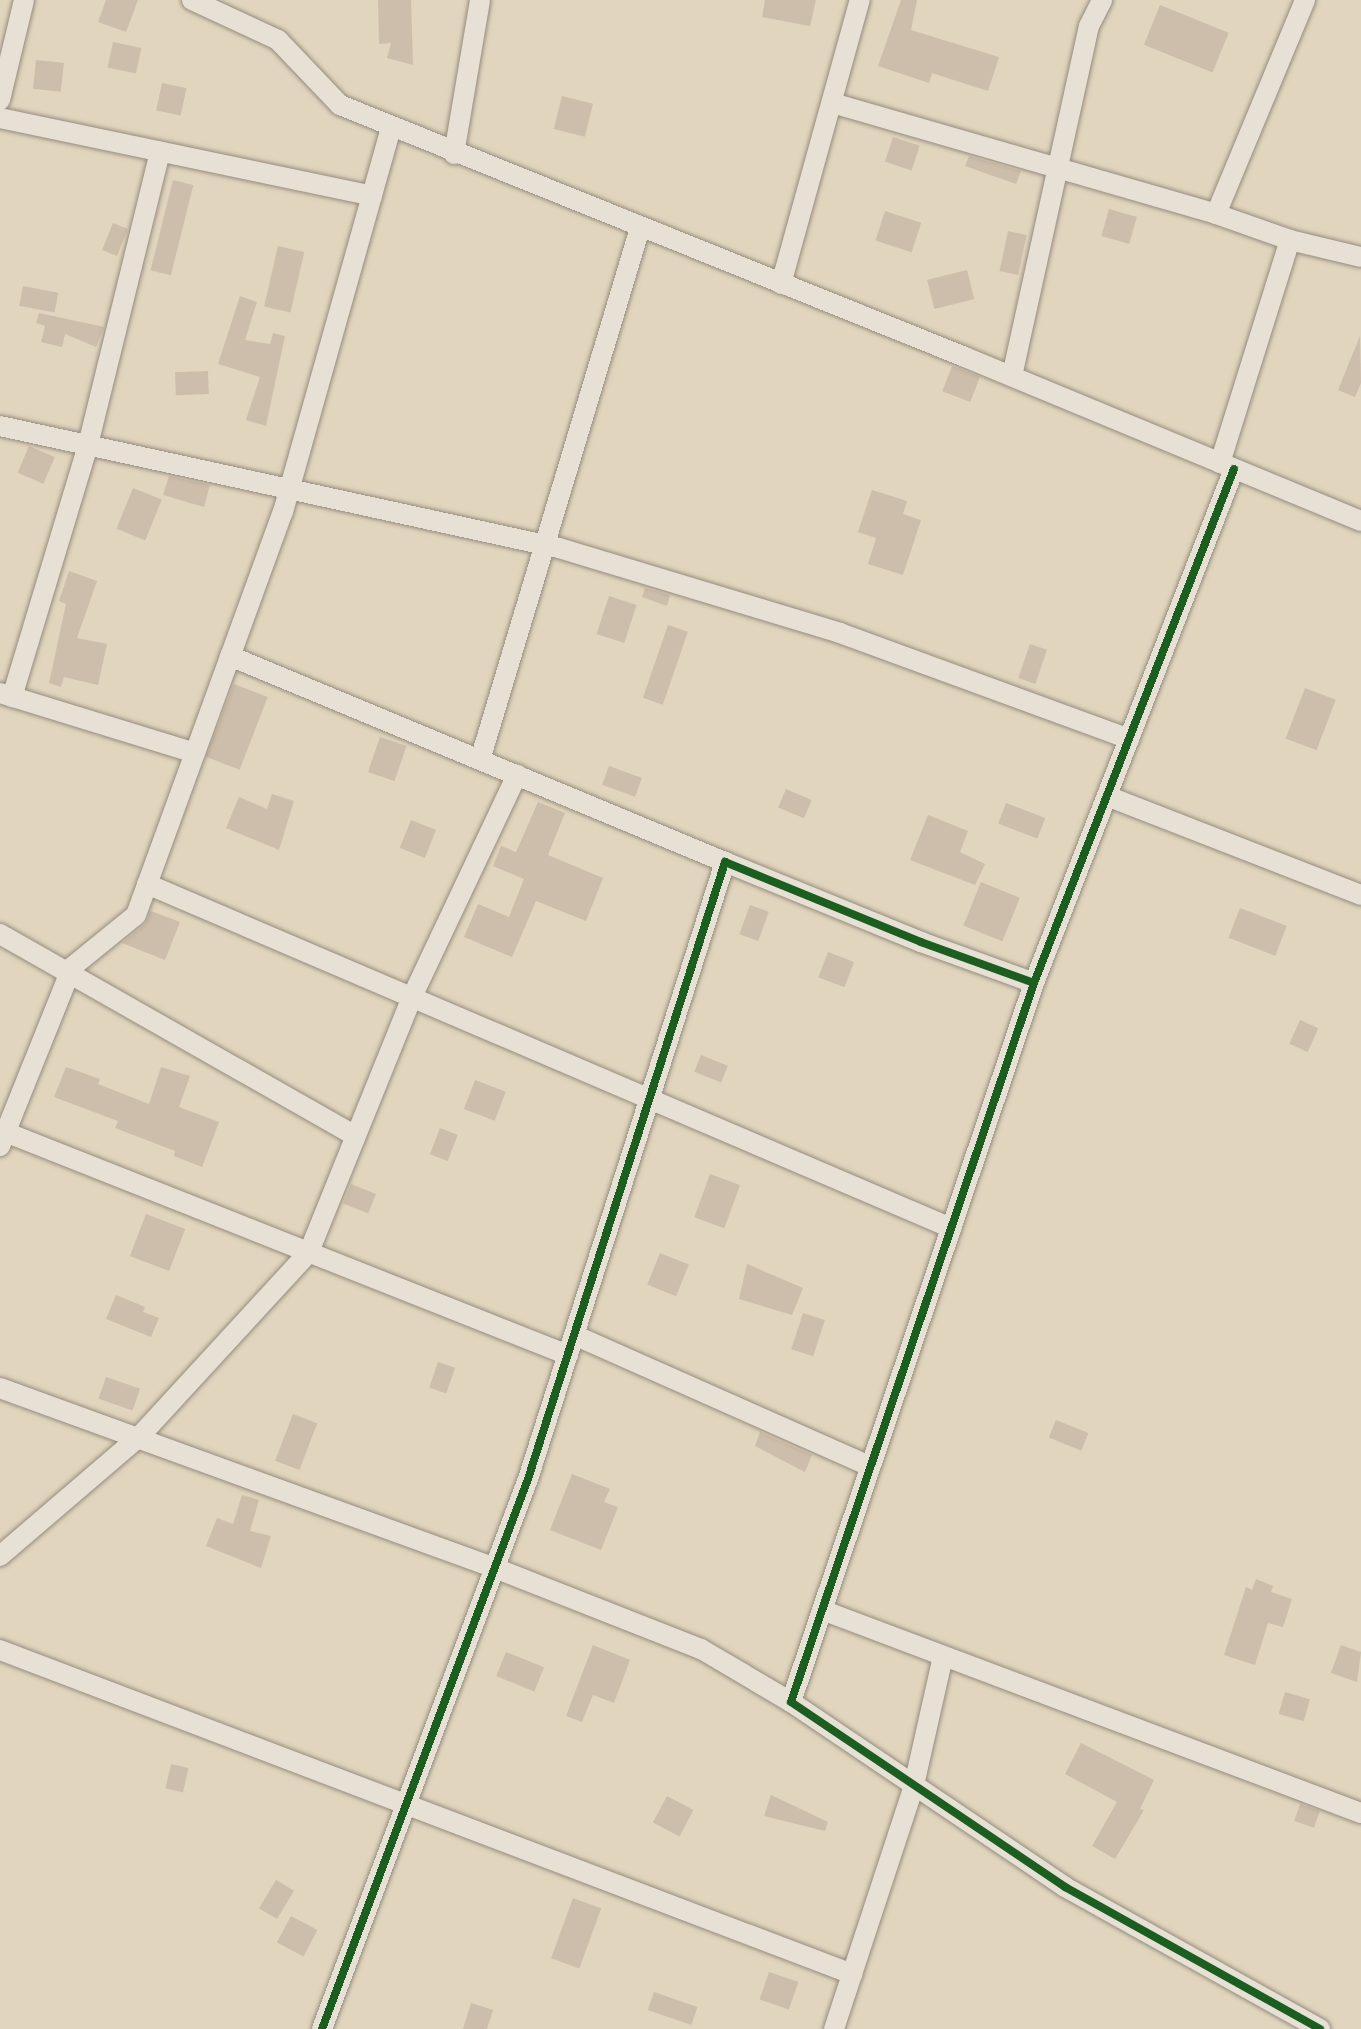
<!DOCTYPE html>
<style>
body{margin:0}
#map{position:relative;width:1361px;height:2029px;overflow:hidden;background:#e1d5be;font-family:"Sorts Mill Goudy",serif}
div>[style]{position:absolute}
.building>*{inset:0;background:#cdbdab;transform-origin:0 0}
.roads{filter:drop-shadow(0 0 2px #958c7d) drop-shadow(0 0 2px #958c7d)}
.minor>*{height:20px;margin:-10px;padding:0 10px;transform-origin:10px;border-radius:10px;background:#e7e0d5}
.cycleway>*{height:8px;margin:-4px;padding:0 4px;transform-origin:4px;border-radius:4px;background:#1b5e20}
span{translate:-50% -50%;white-space:nowrap;text-align:center;line-height:1.15;-webkit-text-stroke:7px #f5e6cc;paint-order:stroke}
</style>
<div id="map">
<div class="building">
<div style="clip-path:polygon(106px 0,138px 0,126px 32px,98px 22px)"></div>
<div style="clip-path:polygon(378px 0,411px 0,413px 65px,387px 58px,391px 43px,379px 44px)"></div>
<div style="clip-path:polygon(765px 0,816px 0,810px 26px,762px 17px)"></div>
<div style="clip-path:polygon(901px 0,917px 0,911px 30px,999px 57px,988px 91px,932px 73px,929px 83px,878px 66px)"></div>
<div style="left:1160px;top:5px;width:74px;height:43px;rotate:22deg"></div>
<div style="left:113px;top:42px;width:29px;height:26px;rotate:12deg"></div>
<div style="left:36px;top:60px;width:28px;height:29px;rotate:6deg"></div>
<div style="left:162px;top:83px;width:25px;height:28px;rotate:12deg"></div>
<div style="left:562px;top:96px;width:32px;height:34px;rotate:14deg"></div>
<div style="left:893px;top:137px;width:28px;height:26px;rotate:18deg"></div>
<div style="clip-path:polygon(969px 156px,1021px 171px,1016px 184px,965px 166px)"></div>
<div style="left:173px;top:180px;width:21px;height:93px;rotate:14deg"></div>
<div style="left:1109px;top:209px;width:29px;height:28px;rotate:16deg"></div>
<div style="left:885px;top:211px;width:38px;height:31px;rotate:18deg"></div>
<div style="left:113px;top:223px;width:16px;height:29px;rotate:22deg"></div>
<div style="left:1008px;top:231px;width:19px;height:41px;rotate:12deg"></div>
<div style="left:278px;top:246px;width:27px;height:62px;rotate:13deg"></div>
<div style="left:967px;top:270px;width:30px;height:41px;rotate:76deg"></div>
<div style="left:23px;top:286px;width:36px;height:20px;rotate:11deg"></div>
<div style="clip-path:polygon(240px 296px,257px 302px,245px 340px,270px 344px,273px 333px,285px 336px,266px 426px,246px 420px,260px 377px,218px 364px)"></div>
<div style="clip-path:polygon(39px 313px,104px 327px,96px 347px,65px 334px,62px 347px,41px 342px,45px 326px,36px 323px)"></div>
<div style="clip-path:polygon(1360px 336px,1361px 383px,1355px 397px,1338px 390px)"></div>
<div style="left:952px;top:366px;width:30px;height:27px;rotate:21deg"></div>
<div style="left:208px;top:371px;width:23px;height:33px;rotate:88deg"></div>
<div style="left:29px;top:446px;width:28px;height:29px;rotate:23deg"></div>
<div style="clip-path:polygon(169px 476px,210px 485px,204px 507px,163px 495px)"></div>
<div style="left:133px;top:488px;width:31px;height:44px;rotate:22deg"></div>
<div style="clip-path:polygon(872px 490px,907px 501px,903px 514px,921px 520px,903px 575px,868px 564px,876px 538px,858px 532px)"></div>
<div style="clip-path:polygon(69px 571px,97px 581px,77px 638px,107px 644px,98px 685px,64px 677px,61px 687px,49px 683px,66px 604px,59px 601px)"></div>
<div style="clip-path:polygon(645px 588px,670px 595px,667px 606px,642px 597px)"></div>
<div style="left:609px;top:596px;width:29px;height:40px;rotate:18deg"></div>
<div style="left:668px;top:625px;width:21px;height:77px;rotate:19deg"></div>
<div style="left:1030px;top:644px;width:18px;height:36px;rotate:19deg"></div>
<div style="left:234px;top:684px;width:36px;height:78px;rotate:21deg"></div>
<div style="left:1305px;top:688px;width:33px;height:54px;rotate:21deg"></div>
<div style="left:380px;top:737px;width:28px;height:37px;rotate:19deg"></div>
<div style="left:609px;top:766px;width:35px;height:20px;rotate:20deg"></div>
<div style="left:786px;top:789px;width:28px;height:20px;rotate:23deg"></div>
<div style="clip-path:polygon(272px 794px,294px 801px,279px 850px,226px 828px,239px 797px,267px 809px)"></div>
<div style="clip-path:polygon(538px 802px,565px 813px,548px 855px,603px 878px,586px 921px,536px 901px,512px 957px,464px 937px,478px 904px,509px 917px,524px 879px,493px 866px,501px 846px,516px 852px)"></div>
<div style="left:1006px;top:803px;width:42px;height:22px;rotate:21deg"></div>
<div style="clip-path:polygon(928px 815px,968px 831px,960px 852px,985px 864px,975px 885px,910px 860px)"></div>
<div style="left:411px;top:820px;width:27px;height:30px;rotate:22deg"></div>
<div style="left:981px;top:882px;width:42px;height:47px;rotate:22deg"></div>
<div style="left:750px;top:905px;width:20px;height:31px;rotate:20deg"></div>
<div style="left:1240px;top:908px;width:50px;height:32px;rotate:21deg"></div>
<div style="clip-path:polygon(151px 911px,180px 922px,165px 960px,122px 943px,145px 924px)"></div>
<div style="left:828px;top:952px;width:28px;height:27px;rotate:21deg"></div>
<div style="left:1300px;top:1020px;width:20px;height:26px;rotate:24deg"></div>
<div style="left:701px;top:1055px;width:29px;height:18px;rotate:22deg"></div>
<div style="clip-path:polygon(66px 1067px,100px 1079px,98px 1084px,149px 1104px,161px 1067px,190px 1076px,179px 1107px,219px 1122px,202px 1167px,174px 1156px,175px 1151px,115px 1128px,118px 1121px,54px 1097px)"></div>
<div style="left:475px;top:1080px;width:33px;height:31px;rotate:21deg"></div>
<div style="left:440px;top:1128px;width:19px;height:28px;rotate:21deg"></div>
<div style="left:710px;top:1174px;width:32px;height:46px;rotate:20deg"></div>
<div style="left:351px;top:1184px;width:27px;height:21px;rotate:22deg"></div>
<div style="left:146px;top:1214px;width:42px;height:45px;rotate:21deg"></div>
<div style="left:660px;top:1253px;width:31px;height:34px;rotate:22deg"></div>
<div style="clip-path:polygon(747px 1264px,803px 1288px,792px 1315px,739px 1299px)"></div>
<div style="clip-path:polygon(116px 1295px,145px 1307px,143px 1312px,159px 1318px,151px 1337px,106px 1319px)"></div>
<div style="left:803px;top:1313px;width:23px;height:38px;rotate:18deg"></div>
<div style="left:438px;top:1362px;width:18px;height:27px;rotate:19deg"></div>
<div style="left:106px;top:1377px;width:36px;height:23px;rotate:19deg"></div>
<div style="left:293px;top:1414px;width:26px;height:50px;rotate:21deg"></div>
<div style="left:1056px;top:1420px;width:35px;height:19px;rotate:22deg"></div>
<div style="clip-path:polygon(760px 1432px,812px 1455px,805px 1472px,755px 1446px)"></div>
<div style="clip-path:polygon(572px 1474px,610px 1489px,604px 1502px,618px 1507px,601px 1550px,550px 1530px)"></div>
<div style="clip-path:polygon(242px 1495px,259px 1500px,250px 1531px,271px 1536px,261px 1568px,206px 1546px,217px 1518px,233px 1524px)"></div>
<div style="clip-path:polygon(1256px 1579px,1273px 1586px,1271px 1592px,1292px 1599px,1283px 1627px,1268px 1623px,1255px 1665px,1224px 1655px,1246px 1587px,1252px 1590px)"></div>
<div style="clip-path:polygon(593px 1645px,630px 1660px,614px 1703px,593px 1695px,582px 1722px,566px 1716px)"></div>
<div style="clip-path:polygon(1341px 1645px,1361px 1652px,1357px 1682px,1331px 1673px)"></div>
<div style="left:506px;top:1652px;width:41px;height:26px;rotate:22deg"></div>
<div style="left:1285px;top:1692px;width:26px;height:23px;rotate:16deg"></div>
<div style="clip-path:polygon(1081px 1743px,1154px 1780px,1140px 1809px,1144px 1810px,1115px 1859px,1092px 1846px,1117px 1802px,1065px 1774px)"></div>
<div style="left:171px;top:1764px;width:18px;height:25px;rotate:13deg"></div>
<div style="clip-path:polygon(771px 1795px,828px 1822px,825px 1831px,764px 1816px)"></div>
<div style="left:667px;top:1796px;width:30px;height:30px;rotate:28deg"></div>
<div style="left:1300px;top:1804px;width:21px;height:18px;rotate:19deg"></div>
<div style="left:276px;top:1880px;width:21px;height:33px;rotate:31deg"></div>
<div style="left:573px;top:1898px;width:30px;height:64px;rotate:20deg"></div>
<div style="left:291px;top:1916px;width:30px;height:30px;rotate:28deg"></div>
<div style="left:769px;top:1972px;width:31px;height:29px;rotate:19deg"></div>
<div style="left:654px;top:1992px;width:46px;height:19px;rotate:19deg"></div>
<div style="clip-path:polygon(471px 2003px,493px 2010px,487px 2029px,463px 2029px)"></div>
</div>
<div class="roads">
<div class="minor">
<div style="left:192px;top:0;width:95px;rotate:24.9deg"></div>
<div style="left:278px;top:40px;width:90px;rotate:46.4deg"></div>
<div style="left:340px;top:105px;width:674px;rotate:21.96deg"></div>
<div style="left:965px;top:357px;width:429px;rotate:22.5deg"></div>
<div style="left:0;top:100px;width:103px;rotate:-76.5deg"></div>
<div style="left:832px;top:103px;width:400px;rotate:16.1deg"></div>
<div style="left:0;top:118px;width:380px;rotate:11.8deg"></div>
<div style="left:454px;top:154px;width:156px;rotate:-80.4deg"></div>
<div style="left:1290px;top:240px;width:73px;rotate:13.5deg"></div>
<div style="left:781px;top:284px;width:295px;rotate:-74.5deg"></div>
<div style="left:1012px;top:376px;width:358px;rotate:-77.6deg"></div>
<div style="left:1089px;top:26px;width:29px;rotate:-63deg"></div>
<div style="left:0;top:426px;width:572px;rotate:12.31deg"></div>
<div style="left:559px;top:548px;width:294px;rotate:16.8deg"></div>
<div style="left:840px;top:633px;width:308px;rotate:20.1deg"></div>
<div style="left:1220px;top:463px;width:234px;rotate:-72.6deg"></div>
<div style="left:1290px;top:240px;width:78px;rotate:-160.6deg"></div>
<div style="left:1216px;top:214px;width:232px;rotate:-67.4deg"></div>
<div style="left:1234px;top:469px;width:552px;rotate:111.26deg"></div>
<div style="left:1034px;top:983px;width:759px;rotate:108.67deg"></div>
<div style="left:791px;top:1702px;width:331px;rotate:34deg"></div>
<div style="left:1065px;top:1887px;width:292px;rotate:29.1deg"></div>
<div style="left:230px;top:656px;width:536px;rotate:22.6deg"></div>
<div style="left:0;top:693px;width:204px;rotate:17.1deg"></div>
<div style="left:12px;top:697px;width:263px;rotate:-73.2deg"></div>
<div style="left:88px;top:445px;width:302px;rotate:-76.2deg"></div>
<div style="left:480px;top:760px;width:556px;rotate:-73.26deg"></div>
<div style="left:1107px;top:796px;width:273px;rotate:21.3deg"></div>
<div style="left:147px;top:884px;width:875px;rotate:23.16deg"></div>
<div style="left:0;top:934px;width:409px;rotate:29.6deg"></div>
<div style="left:0;top:1130px;width:611px;rotate:21.61deg"></div>
<div style="left:0;top:1146px;width:193px;rotate:-68.1deg"></div>
<div style="left:72px;top:967px;width:82px;rotate:-39.1deg"></div>
<div style="left:136px;top:915px;width:429px;rotate:-70deg"></div>
<div style="left:283px;top:512px;width:400px;rotate:-74.3deg"></div>
<div style="left:574px;top:1335px;width:324px;rotate:23.9deg"></div>
<div style="left:0;top:1388px;width:527px;rotate:19.98deg"></div>
<div style="left:495px;top:1568px;width:221px;rotate:21.5deg"></div>
<div style="left:701px;top:1649px;width:104px;rotate:30.5deg"></div>
<div style="left:0;top:1556px;width:183px;rotate:-40.6deg"></div>
<div style="left:139px;top:1437px;width:251px;rotate:-47.4deg"></div>
<div style="left:309px;top:1252px;width:275px;rotate:-68deg"></div>
<div style="left:412px;top:997px;width:246px;rotate:-64.7deg"></div>
<div style="left:822px;top:1610px;width:576px;rotate:20.64deg"></div>
<div style="left:0;top:1650px;width:912px;rotate:20.82deg"></div>
<div style="left:322px;top:2029px;width:587px;rotate:-69.47deg"></div>
<div style="left:528px;top:1479px;width:648px;rotate:-72.29deg"></div>
<div style="left:725px;top:862px;width:212px;rotate:22.2deg"></div>
<div style="left:921px;top:942px;width:120px;rotate:19.9deg"></div>
<div style="left:834px;top:2029px;width:257px;rotate:-71.8deg"></div>
<div style="left:914px;top:1785px;width:132px;rotate:-77.3deg"></div>
</div>
</div>
<div class="cycleway">
<div style="left:1234px;top:469px;width:552px;rotate:111.26deg"></div>
<div style="left:1034px;top:983px;width:759px;rotate:108.67deg"></div>
<div style="left:791px;top:1702px;width:331px;rotate:34deg"></div>
<div style="left:1065px;top:1887px;width:292px;rotate:29.1deg"></div>
<div style="left:322px;top:2029px;width:587px;rotate:-69.47deg"></div>
<div style="left:528px;top:1479px;width:648px;rotate:-72.29deg"></div>
<div style="left:725px;top:862px;width:212px;rotate:22.2deg"></div>
<div style="left:921px;top:942px;width:120px;rotate:19.9deg"></div>
</div>
</div>
